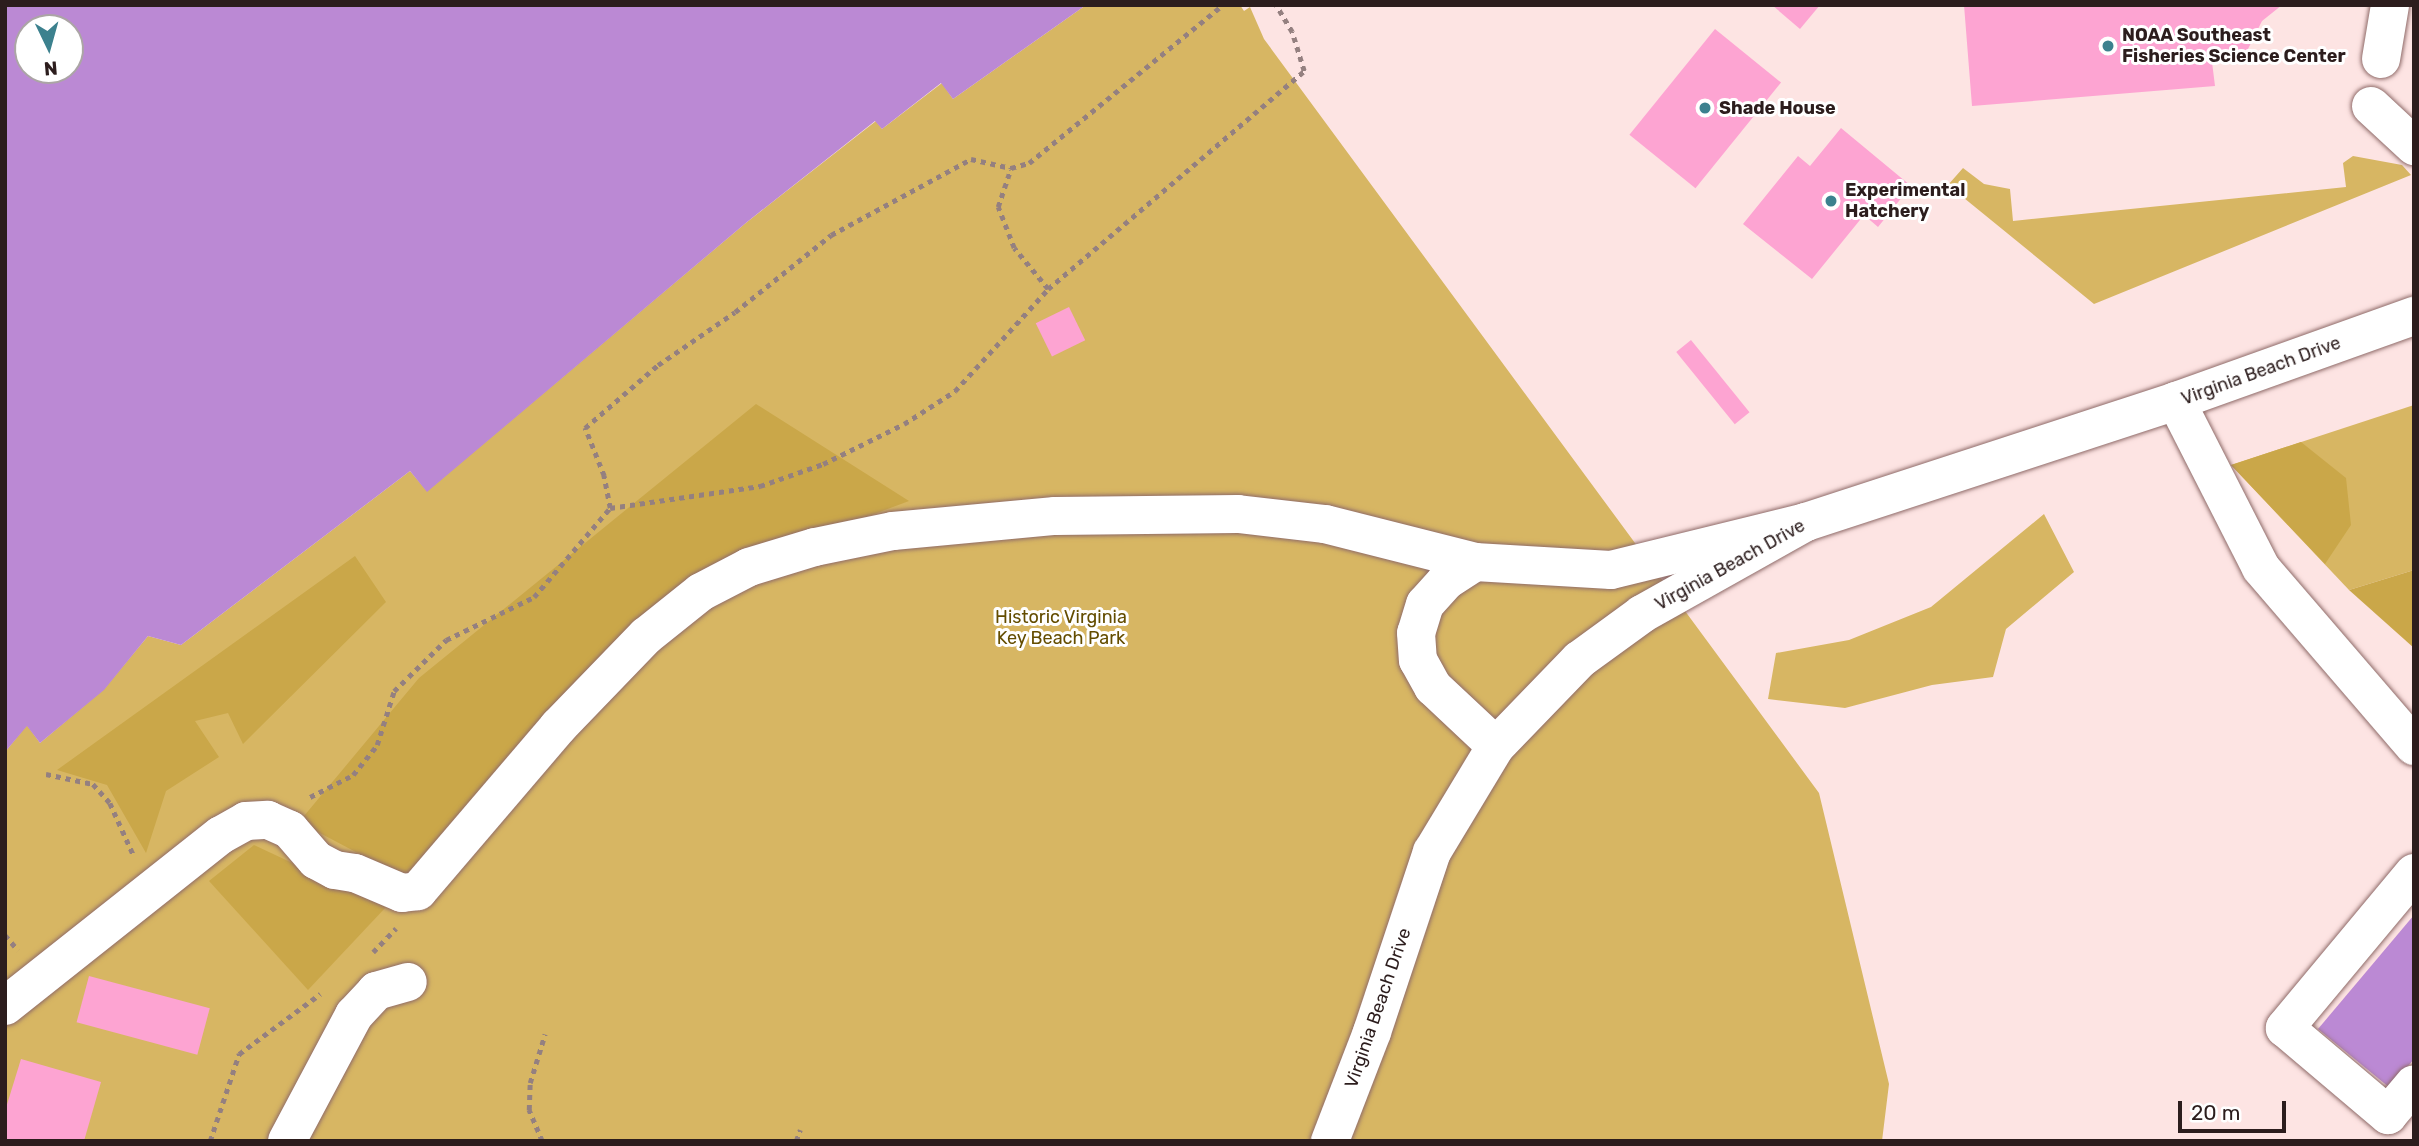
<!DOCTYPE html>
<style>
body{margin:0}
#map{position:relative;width:2419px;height:1146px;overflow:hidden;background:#fde4e3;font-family:Rubik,sans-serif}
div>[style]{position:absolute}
.green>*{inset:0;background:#d7b663}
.forest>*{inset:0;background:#caa749}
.water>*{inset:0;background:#bb89d4}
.building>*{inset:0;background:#fda4d2;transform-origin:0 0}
.path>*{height:4.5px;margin-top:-2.25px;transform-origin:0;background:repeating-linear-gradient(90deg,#948080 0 5px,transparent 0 10px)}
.roads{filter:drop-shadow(0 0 2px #8f6b69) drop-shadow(0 0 2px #8f6b69)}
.minor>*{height:38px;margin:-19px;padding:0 19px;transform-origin:19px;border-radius:19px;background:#fff}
.dots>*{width:19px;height:19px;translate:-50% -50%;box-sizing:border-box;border:4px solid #fff;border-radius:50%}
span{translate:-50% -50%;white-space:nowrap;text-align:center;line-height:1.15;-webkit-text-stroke:6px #fff;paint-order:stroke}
.poi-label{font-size:18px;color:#2c1d1d;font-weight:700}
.left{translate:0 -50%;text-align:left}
.street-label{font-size:18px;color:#2c1d1d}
.park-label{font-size:18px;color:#644d00}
.frame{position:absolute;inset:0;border:7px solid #2c1d1d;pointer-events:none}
.north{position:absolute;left:14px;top:14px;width:70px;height:70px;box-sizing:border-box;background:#fff;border:2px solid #aba5a5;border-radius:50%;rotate:175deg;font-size:19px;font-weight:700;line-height:28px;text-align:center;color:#2c1d1d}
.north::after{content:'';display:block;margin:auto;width:24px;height:32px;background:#3c818e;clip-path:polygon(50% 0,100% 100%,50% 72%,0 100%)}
.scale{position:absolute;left:2178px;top:1101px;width:108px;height:32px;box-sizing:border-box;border:4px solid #2c1d1d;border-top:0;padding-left:9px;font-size:21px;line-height:24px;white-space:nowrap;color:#2c1d1d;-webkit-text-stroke:5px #fff;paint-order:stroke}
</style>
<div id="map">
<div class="green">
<div style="clip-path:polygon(1086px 5px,1240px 5px,1244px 11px,1250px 7px,1264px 39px,1819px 793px,1889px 1084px,1882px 1141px,5px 1141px,5px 752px,27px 725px,40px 743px,104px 689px,148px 636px,181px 645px,410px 471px,427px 491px,747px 222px,876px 121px,882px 129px,942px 83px,953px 99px)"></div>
<div style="clip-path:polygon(2353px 156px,2402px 165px,2411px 175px,2094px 304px,1948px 185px,1963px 168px,1984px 184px,2010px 189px,2013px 221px,2346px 187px,2343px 163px)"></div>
<div style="clip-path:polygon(2414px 405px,2414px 570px,2349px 590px,2231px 465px)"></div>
<div style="clip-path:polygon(2044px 514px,2074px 572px,2006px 629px,1993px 677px,1932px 685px,1845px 708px,1768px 699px,1776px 653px,1849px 640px,1931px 607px)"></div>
</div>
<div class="forest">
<div style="clip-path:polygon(756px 404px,909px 501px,676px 588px,405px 878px,299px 822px,419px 678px)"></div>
<div style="clip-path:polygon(2301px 442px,2346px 478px,2351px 525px,2325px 564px,2231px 465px)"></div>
<div style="clip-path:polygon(355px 556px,386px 602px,243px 744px,228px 713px,195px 721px,219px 757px,166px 791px,146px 853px,107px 785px,57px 770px)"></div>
<div style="clip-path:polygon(2414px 570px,2414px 648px,2349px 590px)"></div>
<div style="clip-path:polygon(254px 845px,386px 907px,308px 990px,209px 881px)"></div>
</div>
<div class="water">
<div style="clip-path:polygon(evenodd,5px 5px,1086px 5px,953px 99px,941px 83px,882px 129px,875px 121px,747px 222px,427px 492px,410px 471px,181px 645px,148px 636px,104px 690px,40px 743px,27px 726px,5px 752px,5px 5px,28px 28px,70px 28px,70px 70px,28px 70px,28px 28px)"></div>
<div style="clip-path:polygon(2414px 915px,2414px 1059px,2390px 1088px,2318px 1029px)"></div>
</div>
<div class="building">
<div style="clip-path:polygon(1772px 5px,1820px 5px,1800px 29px)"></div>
<div style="clip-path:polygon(1964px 5px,2282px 5px,2262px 21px,2243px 59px,2212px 62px,2215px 86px,1972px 106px)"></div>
<div style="left:1715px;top:29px;width:85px;height:136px;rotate:39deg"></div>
<div style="clip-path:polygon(1841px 128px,1911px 186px,1878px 227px,1864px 215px,1812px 279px,1743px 224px,1798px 156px,1810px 166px)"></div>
<div style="left:1069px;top:307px;width:37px;height:37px;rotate:64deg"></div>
<div style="left:1691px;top:340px;width:93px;height:19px;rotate:51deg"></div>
<div style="left:89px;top:976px;width:125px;height:48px;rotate:15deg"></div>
<div style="clip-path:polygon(21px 1059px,101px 1082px,84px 1141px,5px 1141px,5px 1111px)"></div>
</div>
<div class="path">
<div style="left:1048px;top:289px;width:53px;rotate:-129.7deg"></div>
<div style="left:1014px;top:248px;width:44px;rotate:-111.3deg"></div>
<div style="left:998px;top:207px;width:41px;rotate:-71.6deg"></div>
<div style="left:1011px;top:168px;width:19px;rotate:-16deg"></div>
<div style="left:1029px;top:163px;width:250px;rotate:-39.2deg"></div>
<div style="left:610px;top:508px;width:33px;rotate:-101deg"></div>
<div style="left:604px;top:476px;width:52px;rotate:-111.6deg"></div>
<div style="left:585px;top:428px;width:96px;rotate:-40.8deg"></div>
<div style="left:658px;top:365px;width:93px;rotate:-34.5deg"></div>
<div style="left:735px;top:312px;width:123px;rotate:-38.7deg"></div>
<div style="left:831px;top:235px;width:159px;rotate:-28.5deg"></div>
<div style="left:971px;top:159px;width:41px;rotate:12.7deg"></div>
<div style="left:46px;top:774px;width:48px;rotate:12deg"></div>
<div style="left:93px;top:784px;width:25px;rotate:48deg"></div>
<div style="left:110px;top:803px;width:58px;rotate:65.6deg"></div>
<div style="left:310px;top:797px;width:48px;rotate:-27.1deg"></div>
<div style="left:353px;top:775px;width:38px;rotate:-51deg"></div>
<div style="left:377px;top:745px;width:57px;rotate:-72.5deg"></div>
<div style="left:394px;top:691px;width:73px;rotate:-44.4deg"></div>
<div style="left:446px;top:640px;width:98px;rotate:-26deg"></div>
<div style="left:534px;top:597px;width:117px;rotate:-49.5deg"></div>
<div style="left:610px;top:508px;width:152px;rotate:-8.3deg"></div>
<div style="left:760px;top:486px;width:67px;rotate:-19.2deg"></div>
<div style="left:823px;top:464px;width:90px;rotate:-26.3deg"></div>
<div style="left:904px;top:424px;width:61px;rotate:-32.9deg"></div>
<div style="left:955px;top:391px;width:138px;rotate:-47.6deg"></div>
<div style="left:1048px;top:289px;width:336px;rotate:-40.4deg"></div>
<div style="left:1304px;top:71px;width:41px;rotate:-107.1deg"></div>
<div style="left:1292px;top:32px;width:31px;rotate:-121deg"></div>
<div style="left:5px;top:935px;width:20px;rotate:49deg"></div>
<div style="left:373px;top:952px;width:33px;rotate:-46deg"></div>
<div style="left:210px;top:1141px;width:92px;rotate:-71.6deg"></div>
<div style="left:239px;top:1054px;width:101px;rotate:-36.5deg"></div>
<div style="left:542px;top:1141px;width:34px;rotate:-113deg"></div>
<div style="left:529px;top:1110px;width:27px;rotate:-88deg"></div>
<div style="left:530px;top:1083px;width:51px;rotate:-73deg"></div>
<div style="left:796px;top:1141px;width:12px;rotate:-70deg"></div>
</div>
<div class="roads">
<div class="minor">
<div style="left:2381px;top:59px;width:55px;rotate:-80.5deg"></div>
<div style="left:2371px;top:106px;width:59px;rotate:42.9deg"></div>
<div style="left:2176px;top:401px;width:187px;rotate:63deg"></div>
<div style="left:2261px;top:568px;width:235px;rotate:49.3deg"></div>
<div style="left:1475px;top:562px;width:35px;rotate:147deg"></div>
<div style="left:1446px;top:581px;width:31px;rotate:132deg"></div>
<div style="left:1425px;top:604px;width:30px;rotate:107deg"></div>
<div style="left:1416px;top:633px;width:27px;rotate:86deg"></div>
<div style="left:1418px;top:660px;width:31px;rotate:61deg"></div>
<div style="left:1433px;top:687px;width:86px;rotate:43.1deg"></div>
<div style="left:2414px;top:873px;width:202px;rotate:129.8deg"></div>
<div style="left:2285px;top:1028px;width:135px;rotate:40.2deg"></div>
<div style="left:2388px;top:1115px;width:40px;rotate:-50deg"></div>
<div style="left:5px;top:1006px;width:275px;rotate:-38.4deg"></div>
<div style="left:221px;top:835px;width:29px;rotate:-29deg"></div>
<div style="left:246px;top:821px;width:22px;rotate:-3deg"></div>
<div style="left:268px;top:820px;width:24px;rotate:24deg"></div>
<div style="left:290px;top:830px;width:40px;rotate:49deg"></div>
<div style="left:316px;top:860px;width:21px;rotate:28deg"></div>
<div style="left:335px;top:870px;width:20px;rotate:9deg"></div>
<div style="left:355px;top:873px;width:51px;rotate:23.1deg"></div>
<div style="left:402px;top:893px;width:16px;rotate:-7deg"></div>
<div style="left:418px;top:891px;width:216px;rotate:-49.5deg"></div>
<div style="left:558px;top:727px;width:127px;rotate:-46deg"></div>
<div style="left:646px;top:636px;width:70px;rotate:-38.7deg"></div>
<div style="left:701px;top:592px;width:54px;rotate:-27.5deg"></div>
<div style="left:749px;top:567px;width:69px;rotate:-16.9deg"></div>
<div style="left:815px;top:547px;width:80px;rotate:-11.6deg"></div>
<div style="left:893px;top:531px;width:163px;rotate:-5.3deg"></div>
<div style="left:1055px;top:516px;width:183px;rotate:-0.6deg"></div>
<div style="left:1238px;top:514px;width:88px;rotate:6.6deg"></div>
<div style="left:1325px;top:524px;width:155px;rotate:14.2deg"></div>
<div style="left:1475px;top:562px;width:136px;rotate:3.4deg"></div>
<div style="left:1611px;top:570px;width:201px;rotate:-13.8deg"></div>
<div style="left:287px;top:1141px;width:143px;rotate:-62deg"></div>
<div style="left:354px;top:1015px;width:33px;rotate:-47deg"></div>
<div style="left:376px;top:991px;width:33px;rotate:-16deg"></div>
<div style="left:1330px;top:1141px;width:117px;rotate:-68.9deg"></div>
<div style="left:1372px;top:1032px;width:190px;rotate:-71.6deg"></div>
<div style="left:1432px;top:852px;width:124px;rotate:-58.9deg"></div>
<div style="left:1496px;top:746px;width:120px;rotate:-46deg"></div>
<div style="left:1579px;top:660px;width:78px;rotate:-36.1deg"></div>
<div style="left:1642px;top:614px;width:188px;rotate:-29.3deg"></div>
<div style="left:1806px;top:522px;width:389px;rotate:-18.1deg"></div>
<div style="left:2176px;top:401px;width:253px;rotate:-19.7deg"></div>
</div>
</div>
<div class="dots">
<div style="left:2108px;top:46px;background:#3c818e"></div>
<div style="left:1705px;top:108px;background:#3c818e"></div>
<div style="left:1831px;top:201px;background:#3c818e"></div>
</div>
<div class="poi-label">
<span class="left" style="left:2122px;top:46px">NOAA Southeast<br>Fisheries Science Center</span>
<span class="left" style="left:1719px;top:108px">Shade House</span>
<span class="left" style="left:1845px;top:201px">Experimental<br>Hatchery</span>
</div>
<div class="street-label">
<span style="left:2261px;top:371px;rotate:-20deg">Virginia Beach Drive</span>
<span style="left:1730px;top:565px;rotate:-29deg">Virginia Beach Drive</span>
<span style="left:1378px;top:1008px;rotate:-71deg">Virginia Beach Drive</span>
</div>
<div class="park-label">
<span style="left:1061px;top:628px">Historic Virginia<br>Key Beach Park</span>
</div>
<div class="frame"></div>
<div class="north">N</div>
<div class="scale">20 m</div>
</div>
